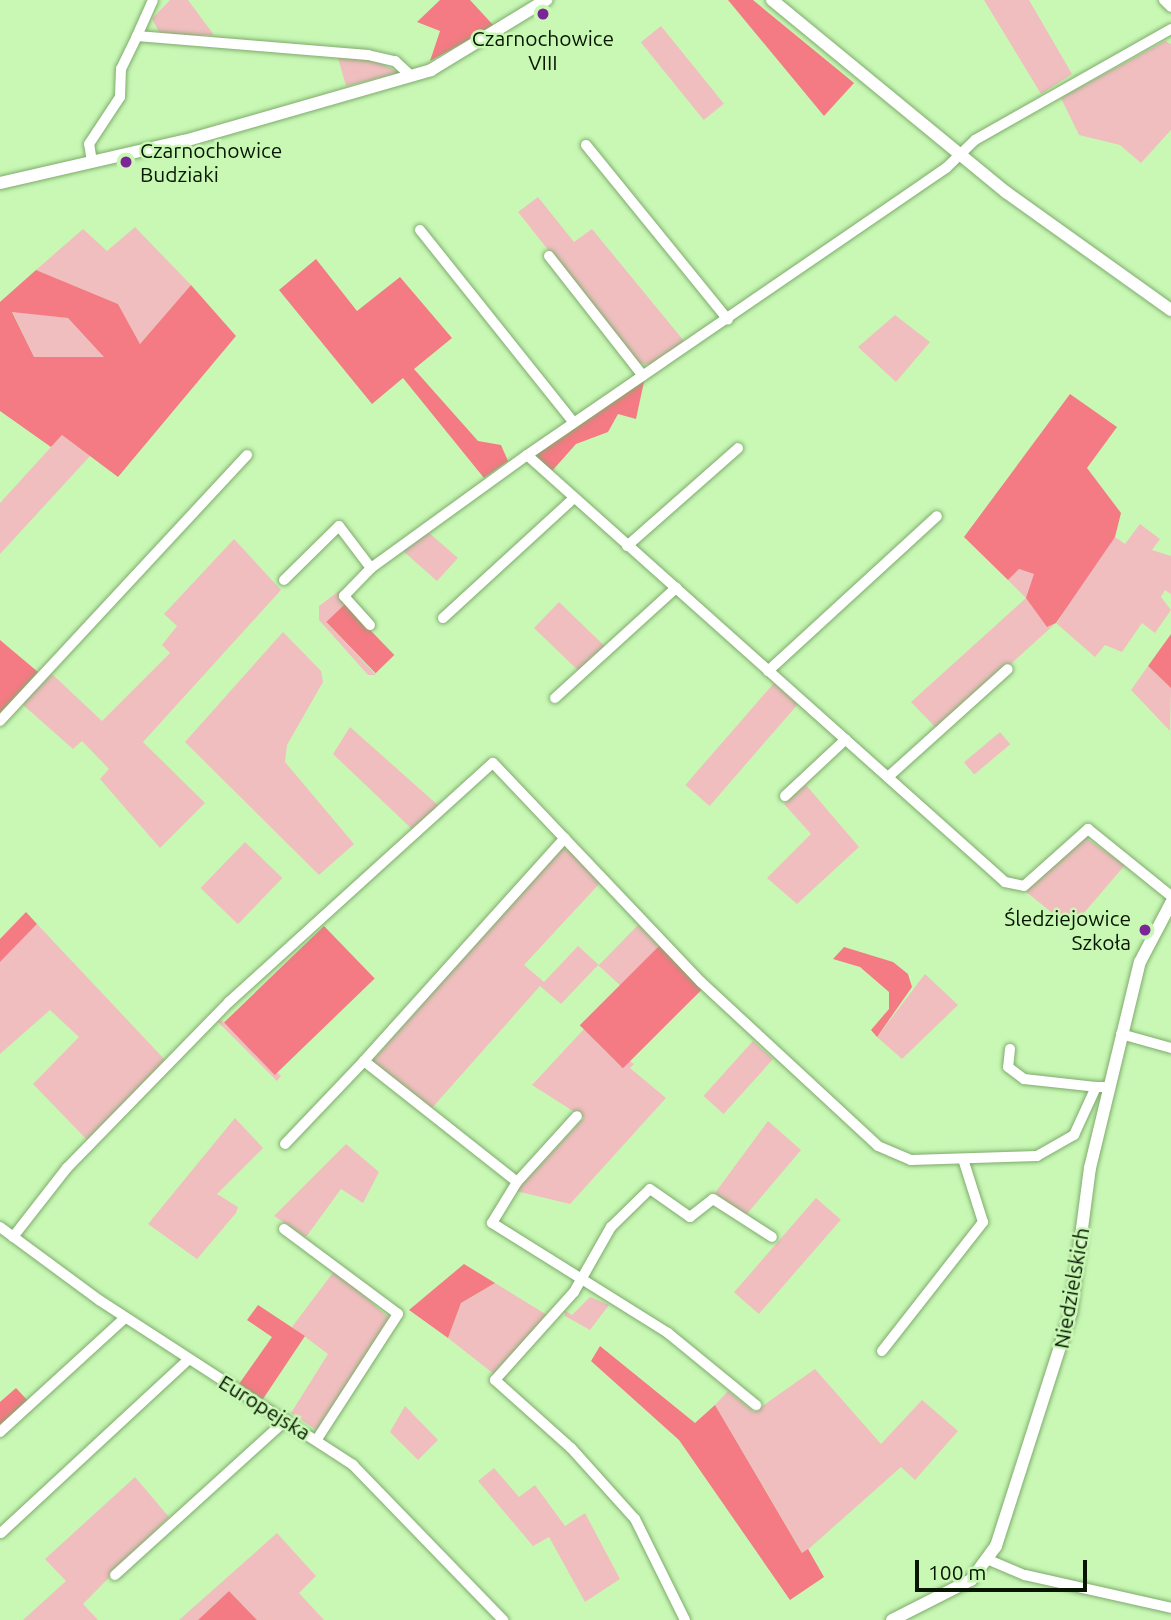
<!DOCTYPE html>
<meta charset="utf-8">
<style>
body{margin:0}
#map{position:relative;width:1171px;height:1620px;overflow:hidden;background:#c9f8b5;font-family:Ubuntu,sans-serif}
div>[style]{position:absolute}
.green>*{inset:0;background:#f0bebf;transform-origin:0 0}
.forest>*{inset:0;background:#f47a84;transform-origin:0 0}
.roads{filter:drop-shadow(0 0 2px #7fab6c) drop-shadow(0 0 2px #7fab6c)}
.street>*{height:10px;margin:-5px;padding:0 5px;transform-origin:5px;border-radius:5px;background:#fff}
.secondary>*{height:12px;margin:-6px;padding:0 6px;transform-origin:6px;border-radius:6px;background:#fff}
.dots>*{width:19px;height:19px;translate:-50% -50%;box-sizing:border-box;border:4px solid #c9f8b5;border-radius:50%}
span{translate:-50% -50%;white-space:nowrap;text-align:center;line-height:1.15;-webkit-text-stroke:5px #c9f8b5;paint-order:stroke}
.poi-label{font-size:21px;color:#061601}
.left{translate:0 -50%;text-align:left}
.right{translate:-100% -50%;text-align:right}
.street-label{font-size:21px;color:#061601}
.scale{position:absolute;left:915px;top:1560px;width:172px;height:32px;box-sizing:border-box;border:4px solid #061601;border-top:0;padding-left:9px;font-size:21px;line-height:24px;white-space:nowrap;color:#061601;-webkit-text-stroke:5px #c9f8b5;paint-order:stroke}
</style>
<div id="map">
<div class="green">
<div style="clip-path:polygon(170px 0,188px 0,214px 35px,161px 35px,152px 19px)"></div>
<div style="clip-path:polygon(984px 0,1029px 0,1072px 74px,1041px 94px)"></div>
<div style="left:661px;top:26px;width:100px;height:26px;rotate:51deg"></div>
<div style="clip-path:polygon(1165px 41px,1171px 44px,1171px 130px,1141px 163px,1120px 145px,1079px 135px,1061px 98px)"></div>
<div style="clip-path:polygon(338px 58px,373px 59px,399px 73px,346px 86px)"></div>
<div style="clip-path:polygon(538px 197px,574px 242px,592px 229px,684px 341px,651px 365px,638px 363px,518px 212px)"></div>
<div style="clip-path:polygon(135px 227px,191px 285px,140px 344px,118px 304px,36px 270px,83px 229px,107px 251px)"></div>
<div style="clip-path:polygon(12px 311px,68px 318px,105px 357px,34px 357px)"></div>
<div style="clip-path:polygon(895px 315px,930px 342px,896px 382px,858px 347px)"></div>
<div style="clip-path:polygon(62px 435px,90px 456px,0 554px,0 503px)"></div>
<div style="clip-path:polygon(1140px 524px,1160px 539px,1152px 550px,1171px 556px,1171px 594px,1165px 590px,1161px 597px,1171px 610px,1155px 633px,1142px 623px,1122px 652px,1105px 645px,1095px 657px,1056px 623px,938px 730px,911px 702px,1026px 598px,1008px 580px,1019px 569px,1034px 574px,1032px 588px,1047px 627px,1057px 623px,1095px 557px,1115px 537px,1125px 544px)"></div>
<div style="clip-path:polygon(428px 532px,458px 558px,437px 581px,403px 551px)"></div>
<div style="clip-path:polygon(234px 539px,281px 590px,143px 742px,205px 803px,160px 848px,100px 779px,109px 769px,82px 741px,73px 749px,22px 704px,52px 674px,102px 721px,170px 653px,162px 645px,177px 626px,164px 614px)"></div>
<div style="clip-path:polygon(339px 591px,345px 604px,327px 623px,376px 675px,368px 675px,319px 620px,319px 606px)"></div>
<div style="left:559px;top:602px;width:64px;height:36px;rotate:44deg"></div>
<div style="clip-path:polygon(283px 632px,321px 671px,323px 682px,287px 745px,285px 762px,354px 844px,319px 875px,185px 742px)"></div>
<div style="clip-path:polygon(1148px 666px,1171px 688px,1170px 731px,1131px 690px)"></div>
<div style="left:774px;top:683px;width:32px;height:135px;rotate:41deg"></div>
<div style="clip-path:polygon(350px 727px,440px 807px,414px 831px,333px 754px)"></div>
<div style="left:1000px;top:732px;width:16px;height:47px;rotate:50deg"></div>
<div style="clip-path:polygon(806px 785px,859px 847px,797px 904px,767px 878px,811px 834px,784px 804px)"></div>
<div style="clip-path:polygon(1083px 836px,1125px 865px,1071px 928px,1025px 891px)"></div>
<div style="left:245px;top:842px;width:52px;height:64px;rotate:44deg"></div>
<div style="clip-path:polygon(560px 848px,571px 851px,600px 883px,524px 965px,544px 982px,578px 946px,599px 965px,638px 925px,659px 946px,622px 987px,598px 965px,561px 1004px,540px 986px,432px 1108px,372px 1061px)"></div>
<div style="clip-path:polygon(37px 924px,166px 1061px,90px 1143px,33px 1084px,79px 1037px,50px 1010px,0 1054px,0 962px)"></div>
<div style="clip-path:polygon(925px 974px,958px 1005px,902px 1059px,877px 1037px)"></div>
<div style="clip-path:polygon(221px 1020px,281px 1076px,277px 1081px,218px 1022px)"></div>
<div style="clip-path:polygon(584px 1029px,634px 1064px,630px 1068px,666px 1098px,570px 1204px,516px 1191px,584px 1118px,532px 1085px)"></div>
<div style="left:753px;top:1041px;width:27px;height:74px;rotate:42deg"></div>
<div style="clip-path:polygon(235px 1118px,263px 1148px,217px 1194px,238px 1207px,236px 1213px,197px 1259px,148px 1224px)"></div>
<div style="clip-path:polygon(768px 1121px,801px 1150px,746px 1215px,715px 1193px)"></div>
<div style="clip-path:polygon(346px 1144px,379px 1172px,363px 1203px,341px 1189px,306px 1237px,274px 1216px)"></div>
<div style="left:816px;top:1198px;width:33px;height:125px;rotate:41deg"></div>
<div style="clip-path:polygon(335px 1270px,389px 1318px,318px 1431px,291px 1413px,328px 1354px,292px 1327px)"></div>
<div style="clip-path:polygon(495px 1283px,547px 1315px,494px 1374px,448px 1338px,461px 1303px)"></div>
<div style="clip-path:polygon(590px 1297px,609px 1305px,590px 1330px,565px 1316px,564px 1310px,572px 1315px)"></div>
<div style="clip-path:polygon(815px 1369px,881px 1444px,922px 1400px,958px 1431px,915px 1480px,901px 1467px,803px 1554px,715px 1405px,728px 1391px,754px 1412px)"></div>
<div style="clip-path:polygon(405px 1406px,438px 1440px,418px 1460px,390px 1432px)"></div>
<div style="clip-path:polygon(494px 1468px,519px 1497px,535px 1485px,565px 1526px,585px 1513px,620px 1579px,585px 1602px,549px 1537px,533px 1546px,478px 1481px)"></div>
<div style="clip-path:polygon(135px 1477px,169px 1517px,83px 1604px,98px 1620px,23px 1620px,66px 1581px,45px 1559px)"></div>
<div style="clip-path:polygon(277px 1533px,316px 1576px,299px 1593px,324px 1620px,257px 1620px,229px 1591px,198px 1620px,179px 1620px)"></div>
</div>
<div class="forest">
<div style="clip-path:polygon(440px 0,470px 0,494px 26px,430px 61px,440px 31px,417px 22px)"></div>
<div style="clip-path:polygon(728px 0,753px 0,854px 83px,824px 116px)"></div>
<div style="clip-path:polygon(316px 259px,357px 311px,400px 277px,452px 338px,414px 369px,478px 441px,501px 445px,508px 461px,484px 478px,403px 378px,372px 404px,279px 290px)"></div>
<div style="clip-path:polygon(evenodd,36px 270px,118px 304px,140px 344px,191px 285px,236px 336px,118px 477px,62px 435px,51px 447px,0 411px,0 302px,36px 270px,12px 312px,68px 318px,104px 357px,34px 357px,12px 312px)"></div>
<div style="clip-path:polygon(645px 377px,636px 419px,618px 414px,608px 432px,576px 444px,552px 471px,536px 458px,536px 450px)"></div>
<div style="clip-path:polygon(1070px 394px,1117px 427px,1087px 468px,1121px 513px,1115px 537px,1056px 623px,1047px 627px,1026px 598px,1034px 574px,1019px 569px,1008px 580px,964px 537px)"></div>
<div style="left:345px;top:604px;width:71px;height:26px;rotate:46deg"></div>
<div style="clip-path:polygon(1171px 634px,1171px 688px,1148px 666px)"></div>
<div style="clip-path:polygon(0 640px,38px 672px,0 713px)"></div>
<div style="clip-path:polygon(26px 912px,37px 924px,0 962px,0 939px)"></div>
<div style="left:324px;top:926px;width:73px;height:139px;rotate:46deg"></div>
<div style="left:659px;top:946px;width:61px;height:112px;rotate:45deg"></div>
<div style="clip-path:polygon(844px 947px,893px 962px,908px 974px,912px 987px,877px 1037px,871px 1030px,889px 1009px,889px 992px,860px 967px,833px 959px)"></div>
<div style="clip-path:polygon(464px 1264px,495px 1283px,461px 1303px,448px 1338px,409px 1310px)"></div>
<div style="clip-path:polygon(258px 1305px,305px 1336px,263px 1399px,239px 1384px,272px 1337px,247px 1320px)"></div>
<div style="clip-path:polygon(600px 1346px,695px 1423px,715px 1405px,802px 1553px,808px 1549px,824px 1577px,790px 1600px,679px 1440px,591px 1361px)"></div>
<div style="clip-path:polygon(16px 1388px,29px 1402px,0 1427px,0 1402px)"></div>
<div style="clip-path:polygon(229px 1591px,257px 1620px,198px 1620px)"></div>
</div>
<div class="roads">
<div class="street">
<div style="left:1164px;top:0;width:10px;rotate:45deg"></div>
<div style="left:1171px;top:29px;width:225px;rotate:150.5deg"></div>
<div style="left:975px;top:140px;width:40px;rotate:136deg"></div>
<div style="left:946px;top:168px;width:508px;rotate:145.59deg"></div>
<div style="left:527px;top:455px;width:641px;rotate:41.77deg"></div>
<div style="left:1005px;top:882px;width:19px;rotate:12deg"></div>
<div style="left:1024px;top:886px;width:86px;rotate:-41.7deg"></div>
<div style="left:1088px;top:829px;width:107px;rotate:38.9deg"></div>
<div style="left:137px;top:36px;width:39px;rotate:-66deg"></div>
<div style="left:586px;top:145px;width:225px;rotate:50.9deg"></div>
<div style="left:92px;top:162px;width:18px;rotate:-99deg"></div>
<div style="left:89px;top:144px;width:56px;rotate:-56.6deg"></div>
<div style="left:120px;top:97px;width:28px;rotate:-88deg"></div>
<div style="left:121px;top:69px;width:37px;rotate:-64deg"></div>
<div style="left:137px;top:36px;width:232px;rotate:4.7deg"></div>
<div style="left:368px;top:55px;width:28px;rotate:13deg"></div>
<div style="left:395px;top:61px;width:22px;rotate:43deg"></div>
<div style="left:420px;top:230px;width:246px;rotate:51.4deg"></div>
<div style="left:549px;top:256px;width:152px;rotate:51.9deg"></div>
<div style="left:627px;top:546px;width:148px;rotate:-41.4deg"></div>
<div style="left:284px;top:580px;width:77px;rotate:-44.5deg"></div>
<div style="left:339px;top:526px;width:53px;rotate:52.7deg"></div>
<div style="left:443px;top:618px;width:176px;rotate:-42.5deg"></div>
<div style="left:370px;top:625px;width:39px;rotate:-132deg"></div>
<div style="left:344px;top:596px;width:39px;rotate:-46deg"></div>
<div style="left:371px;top:568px;width:193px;rotate:-35.9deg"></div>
<div style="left:768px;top:671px;width:229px;rotate:-42.5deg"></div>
<div style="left:555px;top:698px;width:164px;rotate:-42.3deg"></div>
<div style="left:0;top:721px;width:363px;rotate:-47.1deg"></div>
<div style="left:888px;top:777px;width:161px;rotate:-42deg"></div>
<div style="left:785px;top:796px;width:83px;rotate:-43.1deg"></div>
<div style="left:1121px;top:1034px;width:52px;rotate:15.6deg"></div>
<div style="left:1010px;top:1049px;width:18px;rotate:96deg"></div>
<div style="left:1008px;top:1067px;width:20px;rotate:37deg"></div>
<div style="left:1024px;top:1079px;width:72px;rotate:6.3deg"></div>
<div style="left:364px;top:1061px;width:300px;rotate:-48deg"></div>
<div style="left:285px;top:1144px;width:115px;rotate:-46.4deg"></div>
<div style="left:364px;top:1061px;width:195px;rotate:38.3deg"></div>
<div style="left:517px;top:1182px;width:48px;rotate:121.4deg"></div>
<div style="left:492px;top:1223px;width:208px;rotate:32deg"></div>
<div style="left:668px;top:1333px;width:114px;rotate:39.3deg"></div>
<div style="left:517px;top:1182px;width:89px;rotate:-47.7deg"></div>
<div style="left:0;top:1227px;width:123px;rotate:36.4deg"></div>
<div style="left:99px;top:1300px;width:303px;rotate:33deg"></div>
<div style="left:353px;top:1465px;width:216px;rotate:45.9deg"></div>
<div style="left:284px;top:1229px;width:142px;rotate:36.7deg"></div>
<div style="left:398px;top:1314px;width:149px;rotate:122.9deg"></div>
<div style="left:13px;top:1237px;width:88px;rotate:-52deg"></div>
<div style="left:67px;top:1168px;width:232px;rotate:-45.7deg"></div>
<div style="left:229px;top:1002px;width:356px;rotate:-42.2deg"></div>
<div style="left:493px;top:763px;width:302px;rotate:46.5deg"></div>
<div style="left:701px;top:982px;width:241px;rotate:42.8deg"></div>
<div style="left:878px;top:1146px;width:36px;rotate:23deg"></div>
<div style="left:911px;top:1160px;width:126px;rotate:-1.8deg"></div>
<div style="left:1037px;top:1156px;width:43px;rotate:-29.6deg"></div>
<div style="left:1074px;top:1135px;width:53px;rotate:-65.4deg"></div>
<div style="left:1096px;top:1087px;width:14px"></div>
<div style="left:882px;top:1351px;width:164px;rotate:-51.9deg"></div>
<div style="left:983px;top:1222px;width:63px;rotate:-107.6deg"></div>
<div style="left:0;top:1432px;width:169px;rotate:-42.4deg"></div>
<div style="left:1px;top:1533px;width:256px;rotate:-42.8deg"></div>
<div style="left:989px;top:1560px;width:39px;rotate:23deg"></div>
<div style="left:1025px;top:1575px;width:150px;rotate:12.7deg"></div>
<div style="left:115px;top:1575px;width:231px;rotate:-42.2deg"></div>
<div style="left:685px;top:1620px;width:113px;rotate:-116.3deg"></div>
<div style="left:635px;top:1519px;width:96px;rotate:-132deg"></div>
<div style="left:571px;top:1448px;width:102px;rotate:-138.2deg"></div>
<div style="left:495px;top:1380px;width:118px;rotate:-48.1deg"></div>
<div style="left:574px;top:1292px;width:75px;rotate:-60.4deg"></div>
<div style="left:611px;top:1227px;width:54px;rotate:-44.3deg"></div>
<div style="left:650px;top:1189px;width:49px;rotate:35deg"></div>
<div style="left:690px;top:1217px;width:29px;rotate:-38deg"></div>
<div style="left:713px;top:1199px;width:70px;rotate:32.8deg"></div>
</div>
<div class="secondary">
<div style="left:772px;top:0;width:303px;rotate:39.4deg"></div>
<div style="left:1006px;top:192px;width:203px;rotate:35.6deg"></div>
<div style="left:0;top:183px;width:189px;rotate:-12.9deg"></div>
<div style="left:184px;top:141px;width:257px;rotate:-16deg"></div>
<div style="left:431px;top:70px;width:135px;rotate:-31.3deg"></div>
<div style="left:892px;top:1620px;width:89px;rotate:-26.9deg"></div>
<div style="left:971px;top:1580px;width:42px;rotate:-53.7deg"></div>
<div style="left:996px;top:1546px;width:246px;rotate:-72.2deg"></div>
<div style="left:1071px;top:1312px;width:145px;rotate:-82.5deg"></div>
<div style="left:1090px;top:1168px;width:212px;rotate:-76.4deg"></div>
<div style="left:1140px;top:962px;width:67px;rotate:-62.3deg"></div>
</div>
</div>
<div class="dots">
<div style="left:543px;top:14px;background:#7b2696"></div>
<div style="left:126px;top:162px;background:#7b2696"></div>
<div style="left:1145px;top:930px;background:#7b2696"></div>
</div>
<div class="poi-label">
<span style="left:543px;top:50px">Czarnochowice<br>VIII</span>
<span class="left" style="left:140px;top:162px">Czarnochowice<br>Budziaki</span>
<span class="right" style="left:1131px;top:930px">Śledziejowice<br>Szkoła</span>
</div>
<div class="street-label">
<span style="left:1071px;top:1288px;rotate:-80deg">Niedzielskich</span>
<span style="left:265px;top:1407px;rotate:32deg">Europejska</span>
</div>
<div class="scale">100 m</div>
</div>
